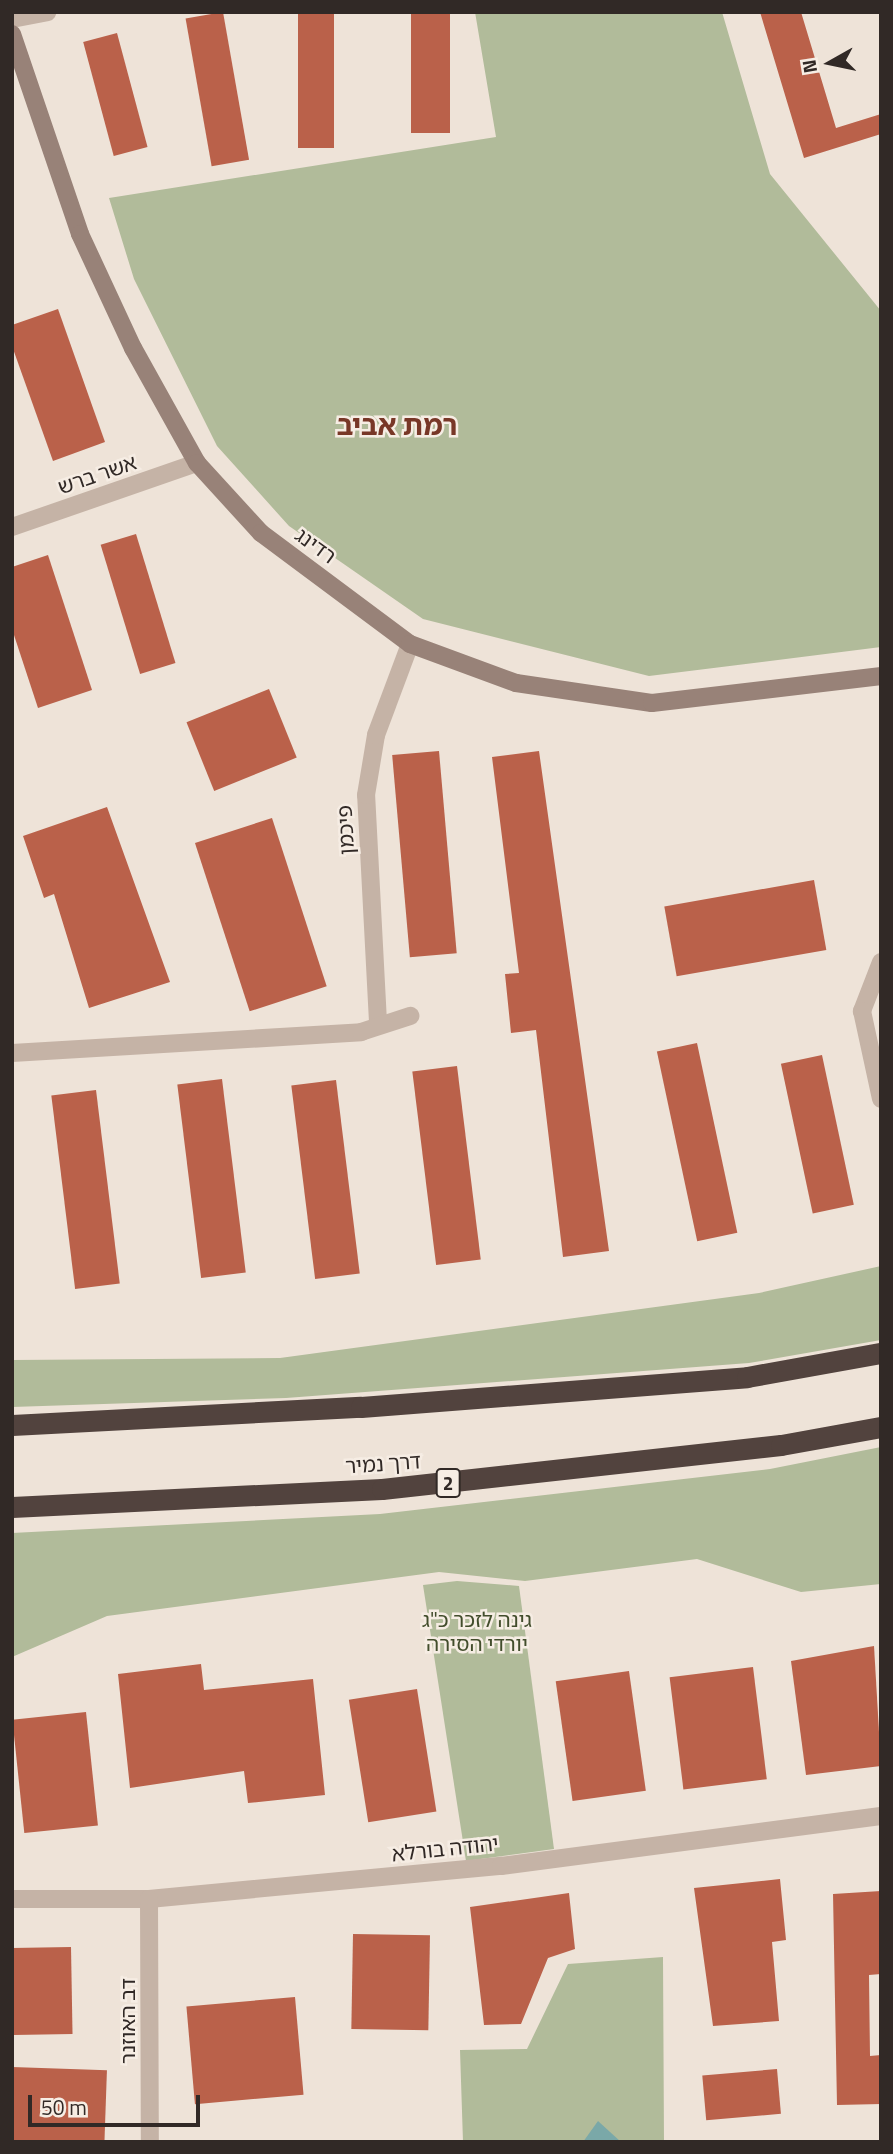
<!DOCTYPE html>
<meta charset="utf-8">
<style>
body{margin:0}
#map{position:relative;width:893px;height:2154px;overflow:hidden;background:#eee3d8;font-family:"Titillium Web","Noto Sans Hebrew",sans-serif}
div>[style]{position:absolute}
.green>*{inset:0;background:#b1bb9a}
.water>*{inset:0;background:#7aa8a8}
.building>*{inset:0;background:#ba614a;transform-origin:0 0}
.street>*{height:18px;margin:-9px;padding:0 9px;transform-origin:9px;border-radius:9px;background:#c5b3a6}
.secondary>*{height:18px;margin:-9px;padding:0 9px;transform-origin:9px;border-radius:9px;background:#988278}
.highway>*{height:21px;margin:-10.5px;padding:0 10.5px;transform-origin:10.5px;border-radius:10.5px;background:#52433e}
span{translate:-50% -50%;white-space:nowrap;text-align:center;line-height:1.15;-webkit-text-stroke:5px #f6ede4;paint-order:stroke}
.shield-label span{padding:2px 5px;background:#f6ede4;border:2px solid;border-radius:5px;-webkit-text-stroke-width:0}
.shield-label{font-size:19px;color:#312926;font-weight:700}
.street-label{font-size:21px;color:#312926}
.park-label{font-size:21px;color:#424d2c}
.district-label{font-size:28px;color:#783727;font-weight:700}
.frame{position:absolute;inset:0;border:14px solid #312926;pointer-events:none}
.north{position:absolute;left:795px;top:28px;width:70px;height:70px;-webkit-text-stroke:5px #f6ede4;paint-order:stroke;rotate:261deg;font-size:19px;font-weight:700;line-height:28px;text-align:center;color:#312926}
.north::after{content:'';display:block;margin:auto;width:24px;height:32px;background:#312926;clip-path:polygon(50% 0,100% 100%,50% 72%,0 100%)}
.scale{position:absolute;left:28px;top:2095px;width:172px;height:32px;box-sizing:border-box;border:4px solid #312926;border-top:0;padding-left:9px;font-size:21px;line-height:24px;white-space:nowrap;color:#312926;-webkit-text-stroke:5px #f6ede4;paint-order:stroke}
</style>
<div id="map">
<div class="green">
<div style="clip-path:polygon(475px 12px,722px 12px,770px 174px,881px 311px,881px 647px,649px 676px,423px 619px,289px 526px,217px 446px,134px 279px,109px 198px,496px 137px)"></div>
<div style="clip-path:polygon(881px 1266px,881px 1340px,749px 1363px,286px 1398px,12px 1407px,12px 1360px,280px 1358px,759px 1293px)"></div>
<div style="clip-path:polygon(881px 1447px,881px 1584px,801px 1592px,697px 1559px,525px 1581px,439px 1572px,107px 1616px,12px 1657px,12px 1533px,380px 1514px,770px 1469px)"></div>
<div style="clip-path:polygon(457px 1581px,519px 1586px,554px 1849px,466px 1861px,423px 1585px)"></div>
<div style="clip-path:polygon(663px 1957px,664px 2142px,463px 2142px,460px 2050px,527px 2049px,568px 1964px)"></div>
</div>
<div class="water">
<div style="clip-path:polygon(598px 2121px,621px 2142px,583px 2142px)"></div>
</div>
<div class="building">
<div style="left:223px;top:12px;width:150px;height:38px;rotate:80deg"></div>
<div style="left:298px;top:12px;width:36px;height:136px"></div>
<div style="left:411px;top:12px;width:39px;height:121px"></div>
<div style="clip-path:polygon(760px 12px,801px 12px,836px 128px,881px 114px,881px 134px,804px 158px)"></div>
<div style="left:117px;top:33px;width:118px;height:35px;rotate:75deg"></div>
<div style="clip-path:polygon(58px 309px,105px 442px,53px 461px,12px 346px,12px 325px)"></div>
<div style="left:136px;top:534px;width:135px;height:37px;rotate:73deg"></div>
<div style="clip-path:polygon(48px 555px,92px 690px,38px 708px,12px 629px,12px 567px)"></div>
<div style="left:269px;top:689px;width:74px;height:89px;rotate:68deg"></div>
<div style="left:439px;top:751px;width:203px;height:47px;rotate:85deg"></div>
<div style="clip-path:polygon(539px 751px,609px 1251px,563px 1257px,536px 1030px,511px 1033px,505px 974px,519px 973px,492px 757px)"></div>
<div style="clip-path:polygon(107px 807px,170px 982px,89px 1008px,54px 894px,44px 898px,23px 836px)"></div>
<div style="left:272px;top:818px;width:177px;height:81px;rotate:72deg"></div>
<div style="left:814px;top:880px;width:71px;height:152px;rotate:80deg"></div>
<div style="left:697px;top:1043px;width:194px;height:41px;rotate:78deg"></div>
<div style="left:822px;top:1055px;width:153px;height:42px;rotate:78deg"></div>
<div style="left:457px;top:1066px;width:195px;height:45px;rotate:83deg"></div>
<div style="left:222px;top:1079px;width:195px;height:45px;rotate:83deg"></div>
<div style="left:336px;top:1080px;width:195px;height:45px;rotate:83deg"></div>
<div style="left:96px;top:1090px;width:195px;height:45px;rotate:83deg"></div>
<div style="clip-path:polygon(874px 1646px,881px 1766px,806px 1775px,791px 1661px)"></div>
<div style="clip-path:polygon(201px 1664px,204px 1690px,313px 1679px,325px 1795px,248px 1803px,244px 1771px,130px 1788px,118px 1674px)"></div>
<div style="left:753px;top:1667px;width:113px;height:84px;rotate:83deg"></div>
<div style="left:629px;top:1671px;width:121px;height:74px;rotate:82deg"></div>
<div style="left:417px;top:1689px;width:124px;height:69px;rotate:81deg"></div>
<div style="left:86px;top:1712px;width:114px;height:74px;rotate:84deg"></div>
<div style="clip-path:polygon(780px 1879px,786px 1940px,772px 1942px,779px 2021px,713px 2026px,694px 1888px)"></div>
<div style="clip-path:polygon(881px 1891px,881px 1974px,869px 1975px,870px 2056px,881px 2055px,881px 2104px,837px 2105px,833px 1894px)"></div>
<div style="clip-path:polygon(569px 1893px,575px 1949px,548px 1958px,521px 2024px,484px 2025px,470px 1907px)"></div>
<div style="left:353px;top:1934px;width:77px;height:95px;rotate:1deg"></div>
<div style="left:71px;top:1947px;width:87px;height:59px;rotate:89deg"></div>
<div style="left:295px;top:1997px;width:98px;height:109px;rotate:85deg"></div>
<div style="left:12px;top:2067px;width:95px;height:75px;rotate:2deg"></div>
<div style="left:777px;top:2069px;width:45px;height:75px;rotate:85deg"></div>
</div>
<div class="street">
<div style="left:12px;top:19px;width:36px;rotate:-11deg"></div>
<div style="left:12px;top:527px;width:196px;rotate:-19.1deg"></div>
<div style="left:881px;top:962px;width:53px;rotate:111.2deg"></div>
<div style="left:862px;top:1011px;width:90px;rotate:77.8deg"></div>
<div style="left:378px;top:1022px;width:227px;rotate:-93deg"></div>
<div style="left:366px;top:795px;width:61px;rotate:-80.5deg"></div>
<div style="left:376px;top:735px;width:97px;rotate:-69.5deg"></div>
<div style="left:12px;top:1053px;width:350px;rotate:-3.4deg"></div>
<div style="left:361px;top:1032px;width:52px;rotate:-18.1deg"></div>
<div style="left:12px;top:1899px;width:137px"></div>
<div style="left:149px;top:1899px;width:354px;rotate:-5.4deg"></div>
<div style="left:501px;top:1866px;width:383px;rotate:-7.5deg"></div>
<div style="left:149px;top:1899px;width:243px;rotate:89.8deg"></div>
</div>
<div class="secondary">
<div style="left:12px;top:34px;width:211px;rotate:71.2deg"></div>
<div style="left:80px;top:234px;width:126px;rotate:65.1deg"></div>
<div style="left:133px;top:348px;width:132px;rotate:60.9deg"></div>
<div style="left:197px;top:463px;width:95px;rotate:47.6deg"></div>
<div style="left:261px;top:533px;width:186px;rotate:36.7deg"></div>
<div style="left:410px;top:644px;width:113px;rotate:20.2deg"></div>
<div style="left:516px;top:683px;width:137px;rotate:8.4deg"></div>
<div style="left:652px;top:703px;width:231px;rotate:-6.7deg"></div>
</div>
<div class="highway">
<div style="left:12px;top:1425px;width:349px;rotate:-3deg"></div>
<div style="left:361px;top:1407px;width:387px;rotate:-4.4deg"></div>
<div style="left:747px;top:1377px;width:136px;rotate:-10.2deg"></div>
<div style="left:12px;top:1507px;width:370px;rotate:-2.8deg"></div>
<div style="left:382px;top:1489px;width:401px;rotate:-6.3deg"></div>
<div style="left:781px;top:1445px;width:102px;rotate:-10.2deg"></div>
</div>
<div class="shield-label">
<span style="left:448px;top:1483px">2</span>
</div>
<div class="street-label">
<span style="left:97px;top:474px;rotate:-19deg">אשר ברש</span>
<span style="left:316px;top:545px;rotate:36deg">רדינג</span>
<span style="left:345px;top:830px;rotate:-93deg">פיכמן</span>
<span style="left:383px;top:1463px;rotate:-4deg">דרך נמיר</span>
<span style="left:445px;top:1848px;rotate:-6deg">יהודה בורלא</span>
<span style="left:127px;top:2021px;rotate:-90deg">דב האוזנר</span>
</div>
<div class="park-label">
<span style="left:477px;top:1631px">גינה לזכר כ"ג<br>יורדי הסירה</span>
</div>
<div class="district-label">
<span style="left:397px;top:425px">רמת אביב</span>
</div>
<div class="frame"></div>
<div class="north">N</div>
<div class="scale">50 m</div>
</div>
